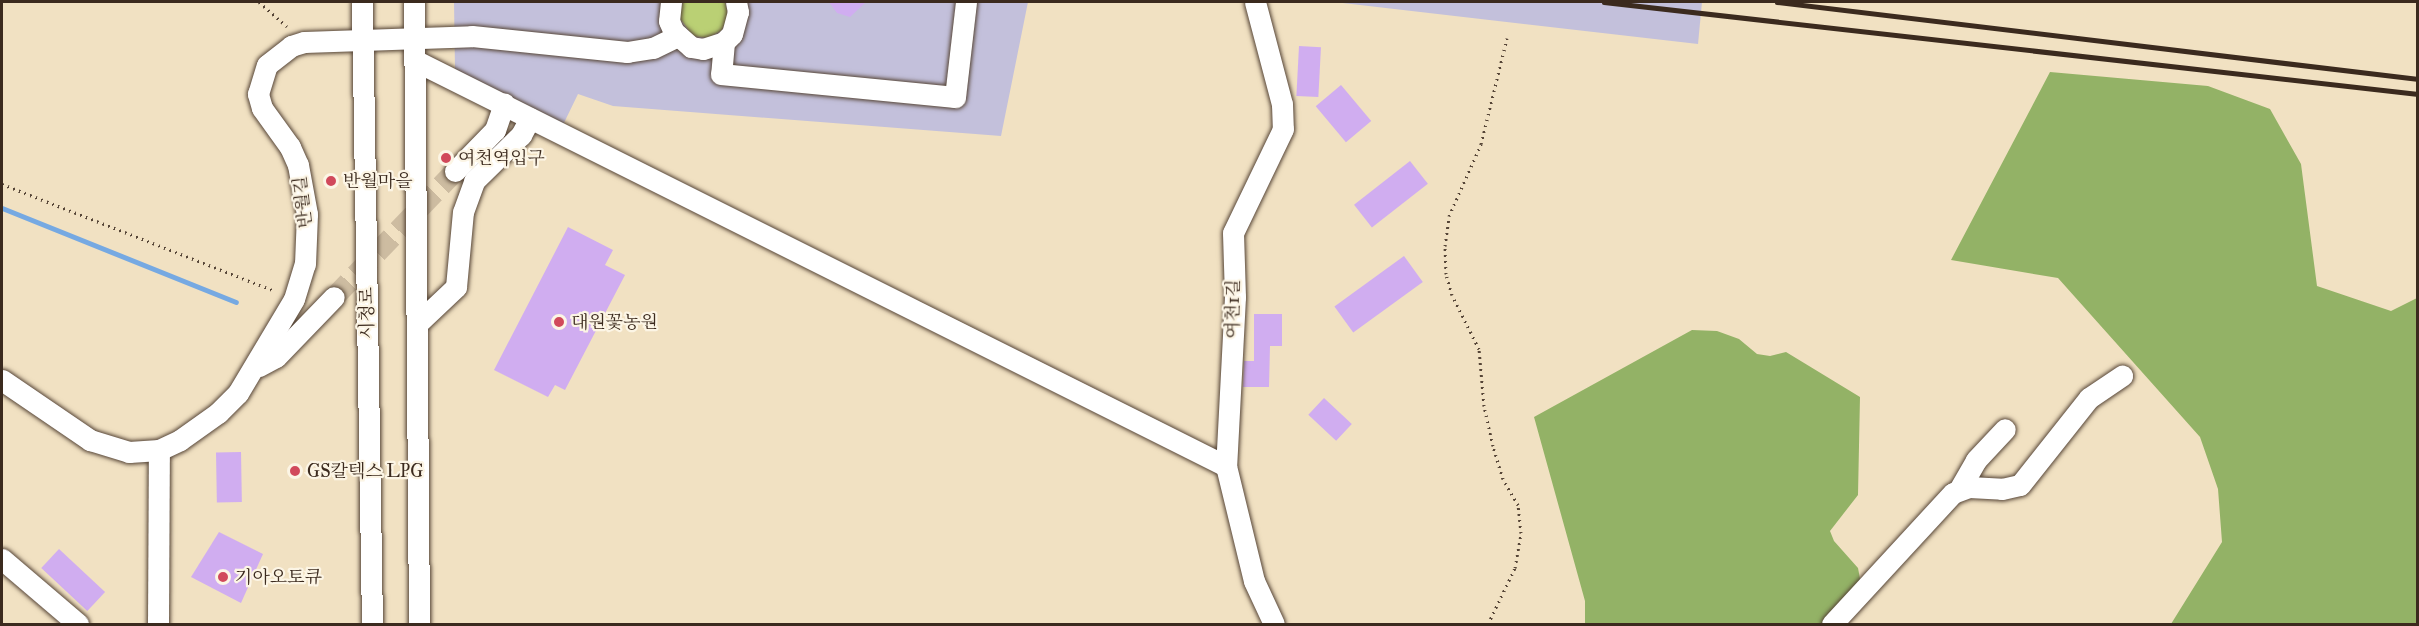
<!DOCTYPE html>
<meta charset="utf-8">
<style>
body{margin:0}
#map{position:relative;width:2419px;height:626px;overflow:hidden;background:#f1e1c2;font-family:"IM FELL Great Primer","Noto Serif KR",serif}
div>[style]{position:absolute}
.industrial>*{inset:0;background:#c3c0db}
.green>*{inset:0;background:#bad074}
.forest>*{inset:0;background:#93b266}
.stream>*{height:5px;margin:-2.5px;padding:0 2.5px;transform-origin:2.5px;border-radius:2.5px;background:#76a9e2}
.building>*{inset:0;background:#d0adf0;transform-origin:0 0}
.minor-tunnel>*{height:21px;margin-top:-10.5px;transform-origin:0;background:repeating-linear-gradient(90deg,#cdbca1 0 21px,transparent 0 31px)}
.path>*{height:3px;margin-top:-1.5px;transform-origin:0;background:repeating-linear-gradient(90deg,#564537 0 1.5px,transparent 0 6px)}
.roads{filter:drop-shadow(0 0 2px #564537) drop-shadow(0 0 2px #564537)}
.minor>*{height:21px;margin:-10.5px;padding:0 10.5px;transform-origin:10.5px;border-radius:10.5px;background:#fff}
.rail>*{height:4.5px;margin:-2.25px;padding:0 2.25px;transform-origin:2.25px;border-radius:2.25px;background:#3b2a1e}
.dots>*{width:16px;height:16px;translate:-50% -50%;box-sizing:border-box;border:3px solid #fcf5e5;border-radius:50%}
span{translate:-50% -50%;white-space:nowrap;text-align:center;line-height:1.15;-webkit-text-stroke:4.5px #fcf5e5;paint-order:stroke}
.poi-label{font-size:18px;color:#3b2a1e}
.left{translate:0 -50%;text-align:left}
.street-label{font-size:18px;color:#3b2a1e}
.frame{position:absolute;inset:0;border:3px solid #3b2a1e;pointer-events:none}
</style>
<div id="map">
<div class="industrial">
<div style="clip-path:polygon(454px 2px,1028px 2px,1001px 136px,613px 106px,578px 94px,562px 127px,455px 70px)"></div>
<div style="clip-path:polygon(1334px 2px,1702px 2px,1698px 44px)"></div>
</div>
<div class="green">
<div style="clip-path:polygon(683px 2px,725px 2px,728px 15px,722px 30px,708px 38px,693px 36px,679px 17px)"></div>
</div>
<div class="forest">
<div style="clip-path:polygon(2050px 72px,2208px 86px,2270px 109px,2301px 164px,2317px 286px,2391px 311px,2417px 298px,2417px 624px,2171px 624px,2222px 542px,2218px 489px,2200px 437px,2058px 278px,1951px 260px)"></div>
<div style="clip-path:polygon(1692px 330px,1717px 331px,1739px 339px,1757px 354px,1770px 356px,1786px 352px,1860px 397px,1858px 495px,1830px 531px,1834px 541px,1858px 568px,1861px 584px,1823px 624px,1585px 624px,1585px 601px,1534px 417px)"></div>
</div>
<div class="stream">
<div style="left:2px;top:208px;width:252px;rotate:21.9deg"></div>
</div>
<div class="building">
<div style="clip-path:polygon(829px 2px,866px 2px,850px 17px,837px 13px)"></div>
<div style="left:1299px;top:46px;width:22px;height:50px;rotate:3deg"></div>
<div style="left:1341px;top:85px;width:47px;height:33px;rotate:50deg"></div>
<div style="left:1410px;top:161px;width:29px;height:71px;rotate:52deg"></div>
<div style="clip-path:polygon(568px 227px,613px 250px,605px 265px,625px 275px,565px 390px,555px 385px,548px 397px,494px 370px)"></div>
<div style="left:1404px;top:256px;width:32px;height:86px;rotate:54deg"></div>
<div style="clip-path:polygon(1254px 314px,1282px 314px,1282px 346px,1270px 346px,1269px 387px,1243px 387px,1244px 361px,1254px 361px)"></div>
<div style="left:1324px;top:398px;width:38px;height:23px;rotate:43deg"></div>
<div style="left:241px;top:452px;width:50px;height:25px;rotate:89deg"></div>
<div style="clip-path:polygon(219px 532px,263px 554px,241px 603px,191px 577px)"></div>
<div style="left:59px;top:549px;width:63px;height:26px;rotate:43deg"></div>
</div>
<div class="minor-tunnel">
<div style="left:334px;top:297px;width:175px;rotate:-46.2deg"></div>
</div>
<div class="path">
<div style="left:259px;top:2px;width:37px;rotate:41deg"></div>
<div style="left:2px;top:184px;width:293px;rotate:21.4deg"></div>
<div style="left:1488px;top:624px;width:62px;rotate:-64.3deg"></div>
<div style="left:1515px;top:568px;width:36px;rotate:-80deg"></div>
<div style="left:1521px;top:533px;width:28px;rotate:-96deg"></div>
<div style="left:1518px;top:505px;width:30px;rotate:-120deg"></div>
<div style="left:1503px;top:479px;width:34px;rotate:-107deg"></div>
<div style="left:1493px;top:446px;width:41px;rotate:-102.7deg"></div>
<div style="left:1484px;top:406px;width:57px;rotate:-95deg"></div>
<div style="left:1479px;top:349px;width:60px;rotate:-116.6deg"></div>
<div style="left:1452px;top:295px;width:22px;rotate:-106deg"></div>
<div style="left:1446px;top:274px;width:28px;rotate:-92deg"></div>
<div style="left:1445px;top:246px;width:30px;rotate:-82deg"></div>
<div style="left:1449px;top:216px;width:79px;rotate:-66deg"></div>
<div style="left:1481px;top:144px;width:109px;rotate:-76.2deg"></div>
</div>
<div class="roads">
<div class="minor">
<div style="left:362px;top:2px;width:622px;rotate:89.08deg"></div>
<div style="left:414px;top:2px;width:622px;rotate:89.54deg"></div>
<div style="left:671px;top:2px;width:19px;rotate:96deg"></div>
<div style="left:669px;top:21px;width:12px;rotate:66deg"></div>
<div style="left:674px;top:32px;width:23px;rotate:41deg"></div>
<div style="left:691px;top:47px;width:12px;rotate:9deg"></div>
<div style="left:703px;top:49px;width:22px;rotate:-18deg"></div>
<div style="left:724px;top:42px;width:11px;rotate:-45deg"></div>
<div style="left:732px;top:34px;width:23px;rotate:-75deg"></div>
<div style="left:738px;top:12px;width:10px;rotate:-101deg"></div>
<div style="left:1255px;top:2px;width:106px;rotate:75.2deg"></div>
<div style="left:1282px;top:104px;width:25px;rotate:88deg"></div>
<div style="left:1283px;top:129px;width:115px;rotate:115.7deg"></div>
<div style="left:1233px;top:233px;width:64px;rotate:88.2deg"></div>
<div style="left:1235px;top:297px;width:169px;rotate:93deg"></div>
<div style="left:1226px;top:466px;width:118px;rotate:76.3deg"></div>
<div style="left:1254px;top:581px;width:47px;rotate:65.1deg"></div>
<div style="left:724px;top:42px;width:32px;rotate:95deg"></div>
<div style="left:721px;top:74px;width:235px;rotate:5.6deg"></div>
<div style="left:955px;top:97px;width:96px;rotate:-83.4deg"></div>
<div style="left:414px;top:60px;width:908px;rotate:26.57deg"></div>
<div style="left:455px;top:171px;width:57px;rotate:-45.7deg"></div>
<div style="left:495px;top:130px;width:28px;rotate:-71deg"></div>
<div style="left:417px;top:324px;width:54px;rotate:-43.5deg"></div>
<div style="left:456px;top:287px;width:75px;rotate:-84.7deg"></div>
<div style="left:463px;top:212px;width:33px;rotate:-70deg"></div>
<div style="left:474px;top:181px;width:66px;rotate:-44.4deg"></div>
<div style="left:521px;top:135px;width:19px;rotate:-62deg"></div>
<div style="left:259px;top:366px;width:19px;rotate:-28deg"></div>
<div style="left:276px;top:357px;width:83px;rotate:-46deg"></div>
<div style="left:2px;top:380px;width:107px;rotate:34.3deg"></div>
<div style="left:90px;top:440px;width:41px;rotate:17.1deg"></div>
<div style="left:129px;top:452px;width:30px;rotate:-4deg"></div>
<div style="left:159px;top:450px;width:23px;rotate:-25deg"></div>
<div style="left:180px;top:440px;width:47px;rotate:-35.4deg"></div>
<div style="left:218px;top:413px;width:28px;rotate:-45deg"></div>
<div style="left:238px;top:393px;width:109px;rotate:-59.2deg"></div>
<div style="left:294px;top:299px;width:37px;rotate:-73deg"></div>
<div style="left:305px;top:264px;width:50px;rotate:-87.7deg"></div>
<div style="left:307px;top:214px;width:50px;rotate:-100.4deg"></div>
<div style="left:298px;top:165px;width:20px;rotate:-114deg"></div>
<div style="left:290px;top:147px;width:48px;rotate:-125.7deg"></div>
<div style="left:262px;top:108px;width:15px;rotate:-106deg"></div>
<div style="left:258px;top:94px;width:30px;rotate:-73deg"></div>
<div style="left:267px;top:65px;width:31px;rotate:-38deg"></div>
<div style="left:291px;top:46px;width:14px;rotate:-17deg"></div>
<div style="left:304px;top:42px;width:168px;rotate:-2deg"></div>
<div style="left:472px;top:36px;width:156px;rotate:5.9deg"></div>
<div style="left:627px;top:52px;width:26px;rotate:-9deg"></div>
<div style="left:653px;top:48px;width:28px;rotate:-26deg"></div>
<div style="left:1960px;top:488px;width:32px;rotate:-60deg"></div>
<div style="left:1976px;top:460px;width:42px;rotate:-46.9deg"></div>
<div style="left:2px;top:559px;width:100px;rotate:40.5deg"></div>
<div style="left:158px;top:624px;width:174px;rotate:-89.7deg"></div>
<div style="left:1832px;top:624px;width:178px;rotate:-47.3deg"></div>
<div style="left:1953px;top:493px;width:17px;rotate:-21deg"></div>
<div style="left:1969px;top:487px;width:33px;rotate:3deg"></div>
<div style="left:2002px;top:489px;width:18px;rotate:-13deg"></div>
<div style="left:2020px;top:485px;width:111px;rotate:-51.6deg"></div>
<div style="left:2089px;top:398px;width:40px;rotate:-34deg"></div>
</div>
</div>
<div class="rail">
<div style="left:1604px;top:2px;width:819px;rotate:6.45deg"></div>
<div style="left:1777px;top:2px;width:646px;rotate:6.85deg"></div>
</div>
<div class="dots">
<div style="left:446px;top:158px;background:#d1495b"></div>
<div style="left:331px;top:181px;background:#d1495b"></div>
<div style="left:559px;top:322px;background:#d1495b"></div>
<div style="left:295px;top:471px;background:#d1495b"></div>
<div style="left:223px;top:577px;background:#d1495b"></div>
</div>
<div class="poi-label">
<span class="left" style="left:458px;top:158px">여천역입구</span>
<span class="left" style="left:343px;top:181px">반월마을</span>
<span class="left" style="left:571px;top:322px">대원꽃농원</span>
<span class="left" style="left:307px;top:471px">GS칼텍스 LPG</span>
<span class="left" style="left:235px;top:577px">기아오토큐</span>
</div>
<div class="street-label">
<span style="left:303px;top:202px;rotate:-97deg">반월길</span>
<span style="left:1233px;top:309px;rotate:-89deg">여천1길</span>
<span style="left:367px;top:313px;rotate:-91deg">시청로</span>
</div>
<div class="frame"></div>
</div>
